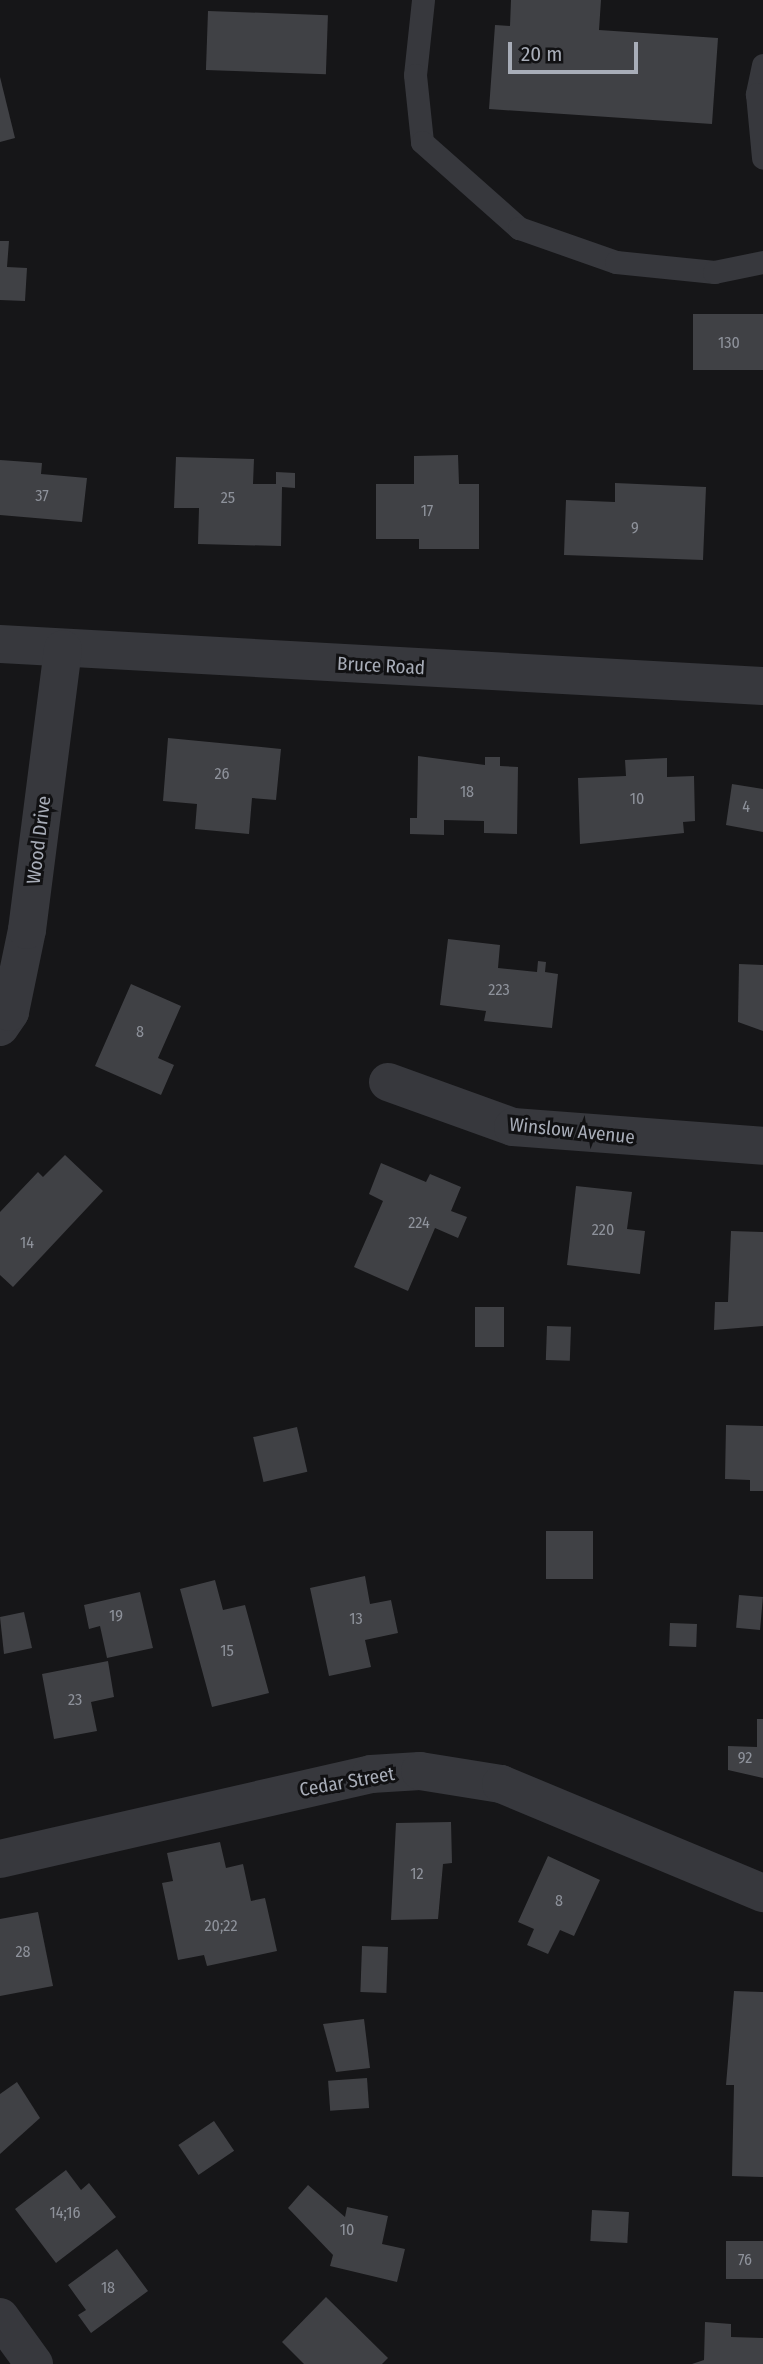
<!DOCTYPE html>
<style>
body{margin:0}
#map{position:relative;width:763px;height:2364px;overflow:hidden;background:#161618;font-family:"Fira Sans Condensed",sans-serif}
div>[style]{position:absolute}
.building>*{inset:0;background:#404145;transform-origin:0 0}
.service>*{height:23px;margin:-11.5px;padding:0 11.5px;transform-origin:11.5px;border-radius:11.5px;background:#37383d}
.minor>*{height:38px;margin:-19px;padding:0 19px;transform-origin:19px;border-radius:19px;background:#37383d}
span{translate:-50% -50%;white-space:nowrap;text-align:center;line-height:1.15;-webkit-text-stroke:6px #111113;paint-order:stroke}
.number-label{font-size:16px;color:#8e929b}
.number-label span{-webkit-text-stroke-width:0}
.street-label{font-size:19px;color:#a8adb8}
.scale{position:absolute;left:508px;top:42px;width:130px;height:32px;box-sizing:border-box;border:4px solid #a8adb8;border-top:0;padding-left:9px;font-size:21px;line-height:24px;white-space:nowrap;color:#a8adb8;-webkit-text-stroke:5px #111113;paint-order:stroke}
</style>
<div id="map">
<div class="building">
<div style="clip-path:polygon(511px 0,601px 0,599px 30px,718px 38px,712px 124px,489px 109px,495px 25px,510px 26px)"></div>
<div style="left:208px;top:11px;width:120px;height:59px;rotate:2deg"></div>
<div style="clip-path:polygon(0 77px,15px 138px,0 142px)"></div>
<div style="clip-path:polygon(0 241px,9px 241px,7px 267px,27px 268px,25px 301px,0 300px)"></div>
<div style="left:763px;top:314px;width:56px;height:70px;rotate:90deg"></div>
<div style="clip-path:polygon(458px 455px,459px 484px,479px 484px,479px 549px,419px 549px,419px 539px,376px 539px,376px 484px,414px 484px,414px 456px)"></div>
<div style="clip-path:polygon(176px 457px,254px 459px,253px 484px,276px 484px,276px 472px,295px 473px,295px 488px,282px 487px,281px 546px,198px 544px,199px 508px,174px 508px)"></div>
<div style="clip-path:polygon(0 460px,42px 463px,41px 474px,87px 478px,82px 522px,0 515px)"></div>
<div style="clip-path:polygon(615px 483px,706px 487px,703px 560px,564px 555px,566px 500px,615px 502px)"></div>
<div style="clip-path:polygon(168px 738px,281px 749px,276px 800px,252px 798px,249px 834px,195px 829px,197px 804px,163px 801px)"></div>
<div style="clip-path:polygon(418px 756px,485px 765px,485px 757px,500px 757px,500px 766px,518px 767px,517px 834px,484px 833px,484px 821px,444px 820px,444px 835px,410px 834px,410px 818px,417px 818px)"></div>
<div style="clip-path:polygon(667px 758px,667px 777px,694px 776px,695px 821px,683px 822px,684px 833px,580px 844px,578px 778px,626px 776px,625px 760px)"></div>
<div style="clip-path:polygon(732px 784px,763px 789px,763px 832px,726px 825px)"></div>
<div style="clip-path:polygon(448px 939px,500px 945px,498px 968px,537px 972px,538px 961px,546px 962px,545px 972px,558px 974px,552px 1028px,484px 1021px,486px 1011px,440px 1005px)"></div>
<div style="clip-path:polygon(739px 964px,763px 965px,763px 1031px,738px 1022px)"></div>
<div style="clip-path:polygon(131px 984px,181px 1006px,158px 1058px,174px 1065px,161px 1095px,95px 1066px)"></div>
<div style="clip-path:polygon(65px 1155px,103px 1191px,13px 1287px,0 1275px,0 1212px,38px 1172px,43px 1177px)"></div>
<div style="clip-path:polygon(381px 1163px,426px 1182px,430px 1174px,461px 1187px,451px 1211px,467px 1217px,458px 1238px,435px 1228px,408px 1291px,354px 1267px,383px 1201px,369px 1194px)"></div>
<div style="clip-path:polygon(576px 1186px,632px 1192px,627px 1229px,645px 1231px,640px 1274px,567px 1265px)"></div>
<div style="clip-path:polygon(731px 1231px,763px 1232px,763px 1326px,714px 1330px,715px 1302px,728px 1302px)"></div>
<div style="left:475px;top:1307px;width:29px;height:40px"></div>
<div style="left:547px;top:1326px;width:24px;height:34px;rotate:2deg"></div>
<div style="clip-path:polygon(726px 1425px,763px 1426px,763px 1491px,750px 1491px,750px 1480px,725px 1479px)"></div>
<div style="left:297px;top:1427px;width:46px;height:45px;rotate:77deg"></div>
<div style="left:546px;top:1531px;width:47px;height:48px"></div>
<div style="clip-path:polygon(365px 1576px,370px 1604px,391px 1600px,398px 1633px,365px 1640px,371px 1667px,329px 1676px,310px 1588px)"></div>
<div style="clip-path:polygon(215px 1580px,223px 1610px,245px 1605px,269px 1693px,212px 1707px,180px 1589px)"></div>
<div style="clip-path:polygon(140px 1592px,153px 1648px,107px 1658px,100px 1626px,89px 1629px,84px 1605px)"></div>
<div style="left:739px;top:1595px;width:24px;height:33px;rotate:5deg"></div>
<div style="clip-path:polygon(24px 1612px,32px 1648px,4px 1654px,0 1617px)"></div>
<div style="left:670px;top:1623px;width:27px;height:23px;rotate:2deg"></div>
<div style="clip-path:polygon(108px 1661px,114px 1697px,91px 1702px,97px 1731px,54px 1739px,42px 1674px)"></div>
<div style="clip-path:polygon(757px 1719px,763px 1719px,763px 1778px,728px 1770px,728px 1746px,757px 1747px)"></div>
<div style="clip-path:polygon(451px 1822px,452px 1863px,443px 1864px,438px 1919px,391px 1920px,396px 1823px)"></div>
<div style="clip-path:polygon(220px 1842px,226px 1868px,243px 1864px,251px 1901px,265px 1898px,277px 1951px,207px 1966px,204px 1955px,178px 1960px,162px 1883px,173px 1881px,167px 1853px)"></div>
<div style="clip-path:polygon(548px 1856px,600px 1880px,574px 1936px,560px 1930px,548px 1954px,527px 1945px,534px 1929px,518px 1922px)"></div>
<div style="clip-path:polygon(38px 1912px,53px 1986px,0 1996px,0 1919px)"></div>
<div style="left:362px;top:1946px;width:26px;height:46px;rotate:2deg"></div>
<div style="clip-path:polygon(734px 1991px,763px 1992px,763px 2177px,732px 2176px,734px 2085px,726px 2085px)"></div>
<div style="clip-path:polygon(364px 2019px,370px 2068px,336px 2072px,323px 2024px)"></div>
<div style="left:367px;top:2078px;width:30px;height:39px;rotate:86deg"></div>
<div style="clip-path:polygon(17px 2082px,40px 2118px,0 2154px,0 2094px)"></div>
<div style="left:214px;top:2121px;width:36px;height:43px;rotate:56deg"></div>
<div style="clip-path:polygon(66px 2170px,81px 2190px,89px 2183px,116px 2217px,56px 2263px,15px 2209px)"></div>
<div style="clip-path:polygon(308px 2185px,345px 2217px,347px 2207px,388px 2216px,382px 2244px,405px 2249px,397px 2282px,330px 2266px,333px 2255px,288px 2208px)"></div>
<div style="left:592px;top:2210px;width:37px;height:31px;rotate:3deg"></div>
<div style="left:726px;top:2241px;width:37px;height:38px"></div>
<div style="clip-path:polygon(117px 2249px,148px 2291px,91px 2333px,78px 2315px,86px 2310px,68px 2285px)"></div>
<div style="clip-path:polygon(326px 2297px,388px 2358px,382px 2364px,304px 2364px,282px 2342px)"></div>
<div style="clip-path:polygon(705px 2322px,731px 2324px,731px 2337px,763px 2338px,763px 2364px,692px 2364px,704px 2360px)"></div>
</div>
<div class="service">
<div style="left:423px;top:0;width:75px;rotate:96.1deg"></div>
<div style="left:415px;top:75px;width:67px;rotate:84deg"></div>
<div style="left:422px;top:142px;width:130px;rotate:41.6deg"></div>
<div style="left:519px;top:228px;width:103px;rotate:19.3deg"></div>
<div style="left:616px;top:262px;width:99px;rotate:5.8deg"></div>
<div style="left:714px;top:272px;width:50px;rotate:-11.5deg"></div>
<div style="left:763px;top:65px;width:30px;rotate:102deg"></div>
<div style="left:757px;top:94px;width:64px;rotate:84.6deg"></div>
</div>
<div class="minor">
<div style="left:0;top:644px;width:764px;rotate:3.15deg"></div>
<div style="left:0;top:1027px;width:18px;rotate:-56deg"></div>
<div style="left:10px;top:1012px;width:84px;rotate:-78.3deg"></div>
<div style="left:27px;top:930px;width:283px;rotate:-82.7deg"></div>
<div style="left:388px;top:1082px;width:133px;rotate:19.8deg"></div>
<div style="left:513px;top:1127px;width:251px;rotate:4.3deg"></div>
<div style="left:0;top:1859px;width:381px;rotate:-12.9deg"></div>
<div style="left:371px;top:1774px;width:49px;rotate:-3.5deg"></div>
<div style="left:420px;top:1771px;width:82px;rotate:9.1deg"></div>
<div style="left:501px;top:1784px;width:284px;rotate:22.6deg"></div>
<div style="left:0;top:2317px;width:58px;rotate:54.1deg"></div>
</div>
<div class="number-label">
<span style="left:729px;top:343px">130</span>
<span style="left:42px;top:496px">37</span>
<span style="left:228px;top:498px">25</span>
<span style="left:427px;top:511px">17</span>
<span style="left:635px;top:528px">9</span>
<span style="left:222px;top:774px">26</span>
<span style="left:467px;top:792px">18</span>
<span style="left:637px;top:799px">10</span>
<span style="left:746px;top:807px">4</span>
<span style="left:499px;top:990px">223</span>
<span style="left:140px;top:1032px">8</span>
<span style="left:419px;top:1223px">224</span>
<span style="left:603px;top:1230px">220</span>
<span style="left:27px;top:1243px">14</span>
<span style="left:116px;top:1616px">19</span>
<span style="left:356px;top:1619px">13</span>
<span style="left:227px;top:1651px">15</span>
<span style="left:75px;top:1700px">23</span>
<span style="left:745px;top:1758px">92</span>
<span style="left:417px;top:1874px">12</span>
<span style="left:559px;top:1901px">8</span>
<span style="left:221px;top:1926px">20;22</span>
<span style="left:23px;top:1952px">28</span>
<span style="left:65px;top:2213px">14;16</span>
<span style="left:347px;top:2230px">10</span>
<span style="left:745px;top:2260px">76</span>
<span style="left:108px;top:2288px">18</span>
</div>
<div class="street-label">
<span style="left:381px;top:666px;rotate:3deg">Bruce Road</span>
<span style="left:39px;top:840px;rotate:-83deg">Wood Drive</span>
<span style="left:572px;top:1131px;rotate:6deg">Winslow Avenue</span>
<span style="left:347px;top:1782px;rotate:-10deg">Cedar Street</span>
</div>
<div class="scale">20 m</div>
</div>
